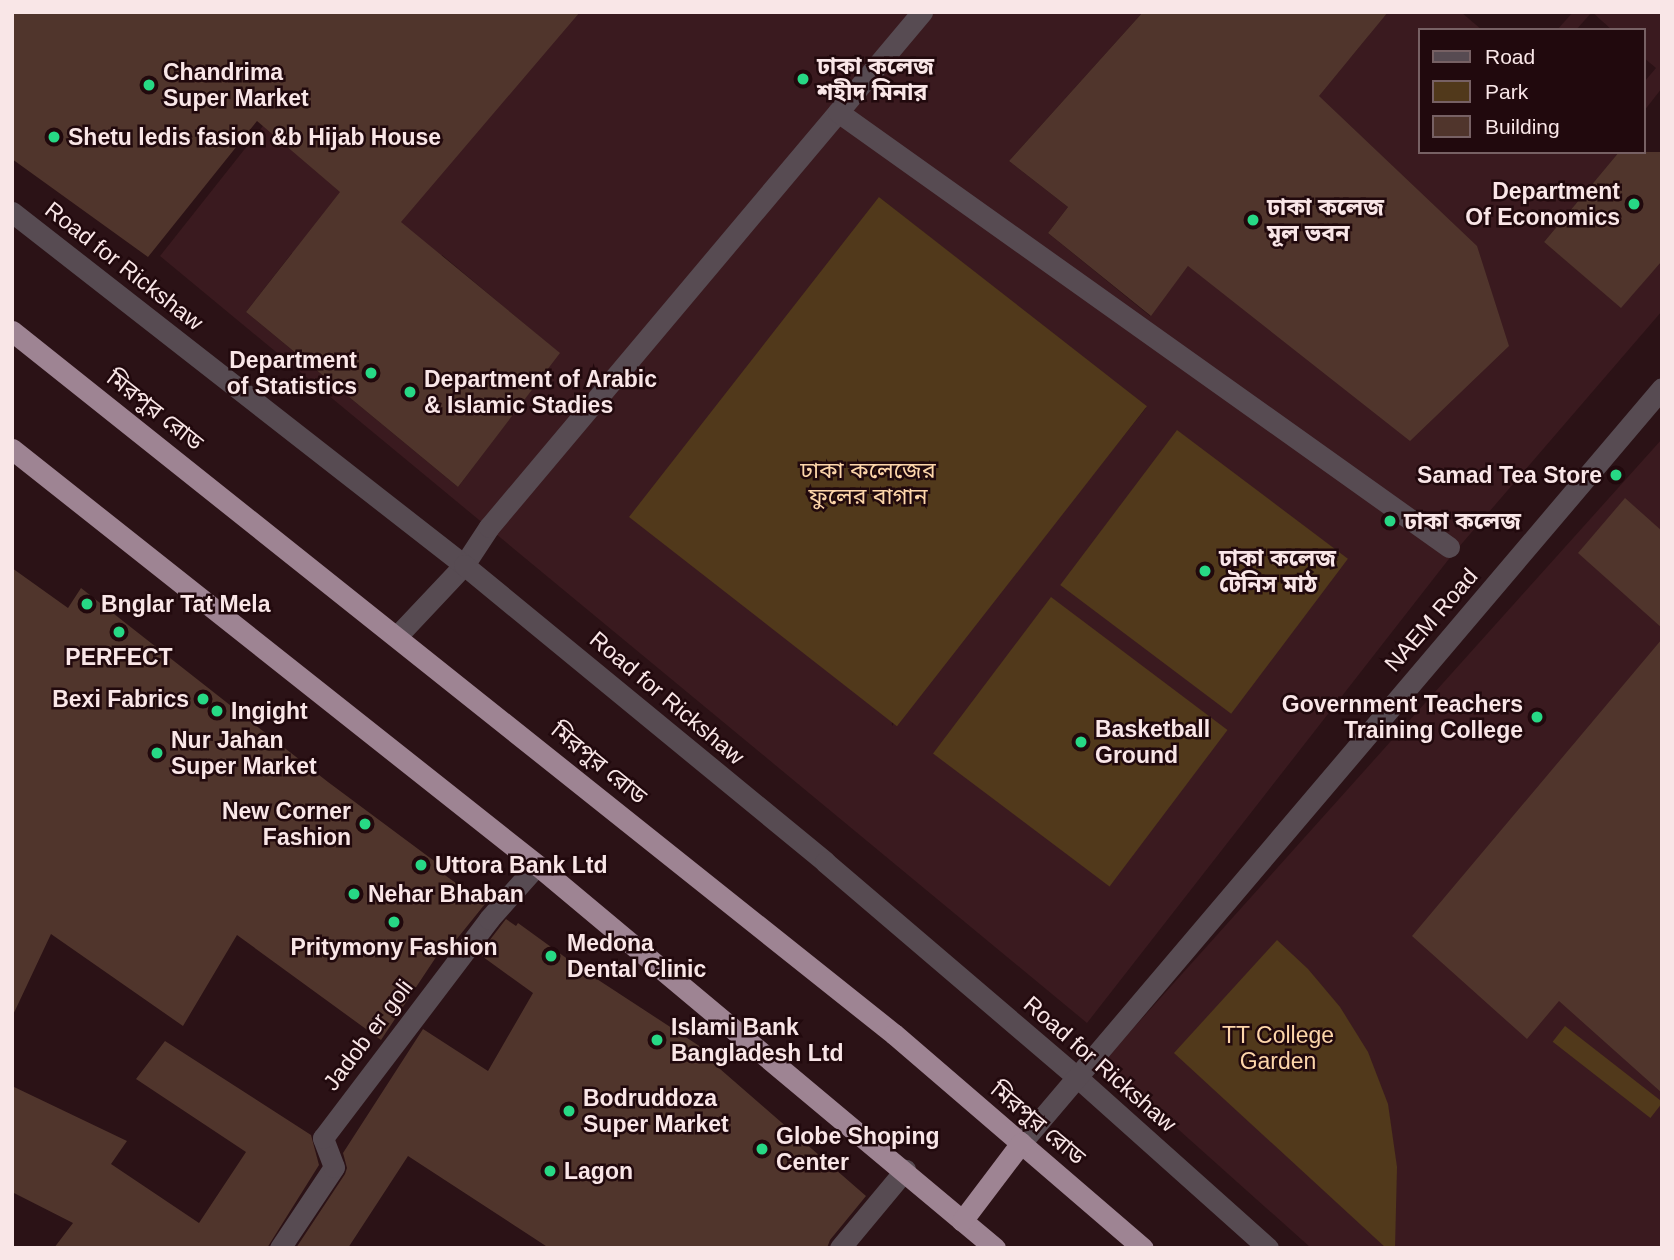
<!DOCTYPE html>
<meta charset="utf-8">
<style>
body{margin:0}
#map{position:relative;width:1674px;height:1260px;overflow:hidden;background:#2b1216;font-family:Arial,"Noto Sans Bengali",sans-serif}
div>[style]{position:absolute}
.built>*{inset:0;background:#3a1a1f}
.green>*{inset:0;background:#51391b;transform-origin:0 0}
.building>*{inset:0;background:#50352c}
.service>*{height:21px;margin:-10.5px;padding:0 10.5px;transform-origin:10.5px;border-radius:10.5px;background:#574b52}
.minor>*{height:21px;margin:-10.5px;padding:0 10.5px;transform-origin:10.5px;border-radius:10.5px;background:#574b52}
.trunk>*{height:21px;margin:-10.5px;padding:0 10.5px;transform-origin:10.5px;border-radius:10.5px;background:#9e8493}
.dots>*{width:19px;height:19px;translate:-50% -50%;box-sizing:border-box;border:4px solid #21090d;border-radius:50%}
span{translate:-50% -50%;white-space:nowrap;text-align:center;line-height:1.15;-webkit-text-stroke:5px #21090d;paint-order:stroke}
.poi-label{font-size:23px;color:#f9e6e7;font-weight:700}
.left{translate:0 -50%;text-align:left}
.right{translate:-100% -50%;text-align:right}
.street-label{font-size:23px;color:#f9e6e7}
.park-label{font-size:23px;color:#fdd6aa}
.frame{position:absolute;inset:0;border:14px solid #f9e6e7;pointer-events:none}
.legend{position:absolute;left:1418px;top:28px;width:228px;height:126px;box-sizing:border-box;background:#21090d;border:2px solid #776164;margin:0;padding:9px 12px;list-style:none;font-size:21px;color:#f9e6e7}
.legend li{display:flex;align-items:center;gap:14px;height:35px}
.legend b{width:35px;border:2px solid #776164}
</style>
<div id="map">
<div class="built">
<div style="clip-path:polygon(evenodd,353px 12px,1143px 12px,1009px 161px,1068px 207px,1048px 233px,1150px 316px,1188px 266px,1307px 85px,1350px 58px,1369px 35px,1358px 25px,1370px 12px,1461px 12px,1482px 30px,1420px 30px,1420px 152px,1619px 152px,1544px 242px,1621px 307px,1662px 261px,1662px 311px,1452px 555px,1087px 1023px,160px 256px,353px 12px,879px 197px,1146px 408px,892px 726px,879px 197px,353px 12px,292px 253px,385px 329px,442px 255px,559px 353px,458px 487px,246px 312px,292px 253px)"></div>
<div style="clip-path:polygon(1573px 12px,1592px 12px,1576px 30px,1557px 30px)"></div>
<div style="clip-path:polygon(1592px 12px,1662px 12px,1662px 88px,1644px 111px,1644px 82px,1656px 68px,1644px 58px,1644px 30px,1612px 30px)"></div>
<div style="clip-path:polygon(1662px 439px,1662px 1248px,1311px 1248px,1103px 1062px)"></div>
</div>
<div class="green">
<div style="left:879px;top:197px;width:340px;height:406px;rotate:38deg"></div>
<div style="left:1177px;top:430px;width:214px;height:194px;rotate:37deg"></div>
<div style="left:1051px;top:597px;width:221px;height:196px;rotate:37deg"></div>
<div style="clip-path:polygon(1277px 940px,1308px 969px,1340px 1007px,1368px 1052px,1388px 1104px,1397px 1167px,1395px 1248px,1386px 1248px,1174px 1053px)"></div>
<div style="left:1565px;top:1026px;width:124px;height:20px;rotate:38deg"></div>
</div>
<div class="building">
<div style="clip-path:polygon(12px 12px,580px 12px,401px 222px,560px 353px,458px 487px,246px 312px,340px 192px,257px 121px,148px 257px,12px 159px)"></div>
<div style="clip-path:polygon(1143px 12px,1388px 12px,1319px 96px,1477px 246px,1509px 346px,1410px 441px,1188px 266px,1151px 316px,1048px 233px,1068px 207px,1009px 161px)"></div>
<div style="clip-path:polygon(1619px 152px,1662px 152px,1662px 261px,1621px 308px,1544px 242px)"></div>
<div style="clip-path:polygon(1625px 498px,1662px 531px,1662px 628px,1578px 553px)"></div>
<div style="clip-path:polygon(12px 568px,68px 608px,81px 588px,328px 782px,445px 869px,442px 873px,485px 904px,456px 940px,450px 936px,381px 1040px,237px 935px,183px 1026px,51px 934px,12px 1017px)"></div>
<div style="clip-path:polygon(1662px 639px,1662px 1093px,1559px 1001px,1527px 1039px,1412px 936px)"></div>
<div style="clip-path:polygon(506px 919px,516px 926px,518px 923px,580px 968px,707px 1051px,704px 1055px,866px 1196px,830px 1240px,827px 1248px,549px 1248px,408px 1156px,348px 1248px,296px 1248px,345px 1174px,347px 1168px,343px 1153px,423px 1029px,488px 1071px,533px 993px,479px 954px)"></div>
<div style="clip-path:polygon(165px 1041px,311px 1135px,319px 1165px,267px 1248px,54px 1248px,73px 1223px,12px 1192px,12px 1086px,127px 1141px,111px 1164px,199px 1223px,246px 1152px,136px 1079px)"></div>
</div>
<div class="service">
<div style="left:838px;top:112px;width:131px;rotate:-50deg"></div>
<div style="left:398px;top:635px;width:96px;rotate:-46.7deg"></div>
<div style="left:464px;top:565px;width:45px;rotate:-56.7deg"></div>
<div style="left:489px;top:527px;width:542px;rotate:-49.94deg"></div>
<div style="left:838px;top:112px;width:750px;rotate:35.45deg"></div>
<div style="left:840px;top:1248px;width:102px;rotate:-50.2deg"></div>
</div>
<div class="minor">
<div style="left:12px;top:212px;width:574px;rotate:37.99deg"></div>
<div style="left:464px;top:565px;width:467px;rotate:39.4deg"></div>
<div style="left:825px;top:862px;width:333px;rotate:40.5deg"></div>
<div style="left:1078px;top:1078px;width:255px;rotate:41.8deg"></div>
<div style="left:1021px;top:1143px;width:990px;rotate:-49.67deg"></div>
<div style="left:280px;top:1248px;width:97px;rotate:-56.3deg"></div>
<div style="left:334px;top:1167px;width:31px;rotate:-111deg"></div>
<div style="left:323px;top:1138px;width:275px;rotate:-52.8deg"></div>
<div style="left:489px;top:919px;width:72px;rotate:-48.4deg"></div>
</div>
<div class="trunk">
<div style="left:12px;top:331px;width:1128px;rotate:38.56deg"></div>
<div style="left:894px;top:1034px;width:328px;rotate:40.7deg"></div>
<div style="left:12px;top:449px;width:670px;rotate:38.39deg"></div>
<div style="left:537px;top:865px;width:597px;rotate:39.9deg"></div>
<div style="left:962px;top:1221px;width:98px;rotate:-52.9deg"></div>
</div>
<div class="dots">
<div style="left:803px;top:79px;background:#27d885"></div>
<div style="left:149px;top:85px;background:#27d885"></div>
<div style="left:54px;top:137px;background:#27d885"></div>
<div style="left:1634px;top:204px;background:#27d885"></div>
<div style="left:1253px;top:220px;background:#27d885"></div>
<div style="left:371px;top:373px;background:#27d885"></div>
<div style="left:410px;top:392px;background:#27d885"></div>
<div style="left:1616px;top:475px;background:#27d885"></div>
<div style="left:1390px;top:521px;background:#27d885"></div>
<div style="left:1205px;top:571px;background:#27d885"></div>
<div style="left:87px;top:604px;background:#27d885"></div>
<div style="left:119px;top:632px;background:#27d885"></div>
<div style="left:203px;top:699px;background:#27d885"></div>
<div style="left:217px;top:711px;background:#27d885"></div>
<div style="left:1537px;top:717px;background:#27d885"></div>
<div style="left:1081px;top:742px;background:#27d885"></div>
<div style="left:157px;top:753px;background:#27d885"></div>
<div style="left:365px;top:824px;background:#27d885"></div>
<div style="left:421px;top:865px;background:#27d885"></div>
<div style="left:354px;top:894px;background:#27d885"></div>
<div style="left:394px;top:922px;background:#27d885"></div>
<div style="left:551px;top:956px;background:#27d885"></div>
<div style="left:657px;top:1040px;background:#27d885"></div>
<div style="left:569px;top:1111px;background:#27d885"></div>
<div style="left:762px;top:1149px;background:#27d885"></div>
<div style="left:550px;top:1171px;background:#27d885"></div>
</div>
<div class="poi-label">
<span class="left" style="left:817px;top:79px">ঢাকা কলেজ<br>শহীদ মিনার</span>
<span class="left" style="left:163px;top:85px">Chandrima<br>Super Market</span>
<span class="left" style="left:68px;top:137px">Shetu ledis fasion &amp;b Hijab House</span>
<span class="right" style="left:1620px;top:204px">Department<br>Of Economics</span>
<span class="left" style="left:1267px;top:220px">ঢাকা কলেজ<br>মূল ভবন</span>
<span class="right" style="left:357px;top:373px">Department<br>of Statistics</span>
<span class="left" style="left:424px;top:392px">Department of Arabic<br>&amp; Islamic Stadies</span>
<span class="right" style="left:1602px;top:475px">Samad Tea Store</span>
<span class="left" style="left:1404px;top:521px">ঢাকা কলেজ</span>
<span class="left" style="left:1219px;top:571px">ঢাকা কলেজ<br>টেনিস মাঠ</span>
<span class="left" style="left:101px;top:604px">Bnglar Tat Mela</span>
<span style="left:119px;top:657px">PERFECT</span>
<span class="right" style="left:189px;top:699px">Bexi Fabrics</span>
<span class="right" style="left:1523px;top:717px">Government Teachers<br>Training College</span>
<span class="left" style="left:231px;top:711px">Ingight</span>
<span class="left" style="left:1095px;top:742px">Basketball<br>Ground</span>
<span class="left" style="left:171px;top:753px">Nur Jahan<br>Super Market</span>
<span class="right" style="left:351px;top:824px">New Corner<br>Fashion</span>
<span class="left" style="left:435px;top:865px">Uttora Bank Ltd</span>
<span class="left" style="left:368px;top:894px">Nehar Bhaban</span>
<span class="left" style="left:567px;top:956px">Medona<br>Dental Clinic</span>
<span style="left:394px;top:947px">Pritymony Fashion</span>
<span class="left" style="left:671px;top:1040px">Islami Bank<br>Bangladesh Ltd</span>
<span class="left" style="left:583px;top:1111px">Bodruddoza<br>Super Market</span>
<span class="left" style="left:776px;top:1149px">Globe Shoping<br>Center</span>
<span class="left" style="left:564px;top:1171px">Lagon</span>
</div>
<div class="street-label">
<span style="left:124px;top:266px;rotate:38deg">Road for Rickshaw</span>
<span style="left:155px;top:410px;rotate:38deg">মিরপুর রোড</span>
<span style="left:1431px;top:620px;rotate:-49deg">NAEM Road</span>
<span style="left:667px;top:698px;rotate:40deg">Road for Rickshaw</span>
<span style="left:599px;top:763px;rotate:39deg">মিরপুর রোড</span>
<span style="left:368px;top:1035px;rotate:-53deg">Jadob er goli</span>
<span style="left:1100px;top:1064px;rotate:41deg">Road for Rickshaw</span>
<span style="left:1038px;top:1123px;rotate:40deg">মিরপুর রোড</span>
</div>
<div class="park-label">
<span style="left:868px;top:483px">ঢাকা কলেজের<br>ফুলের বাগান</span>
<span style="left:1278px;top:1048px">TT College<br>Garden</span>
</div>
<div class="frame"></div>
<ul class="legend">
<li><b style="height:9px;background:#574b52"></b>Road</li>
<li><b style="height:19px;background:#51391b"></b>Park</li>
<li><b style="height:19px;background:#50352c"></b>Building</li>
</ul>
</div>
